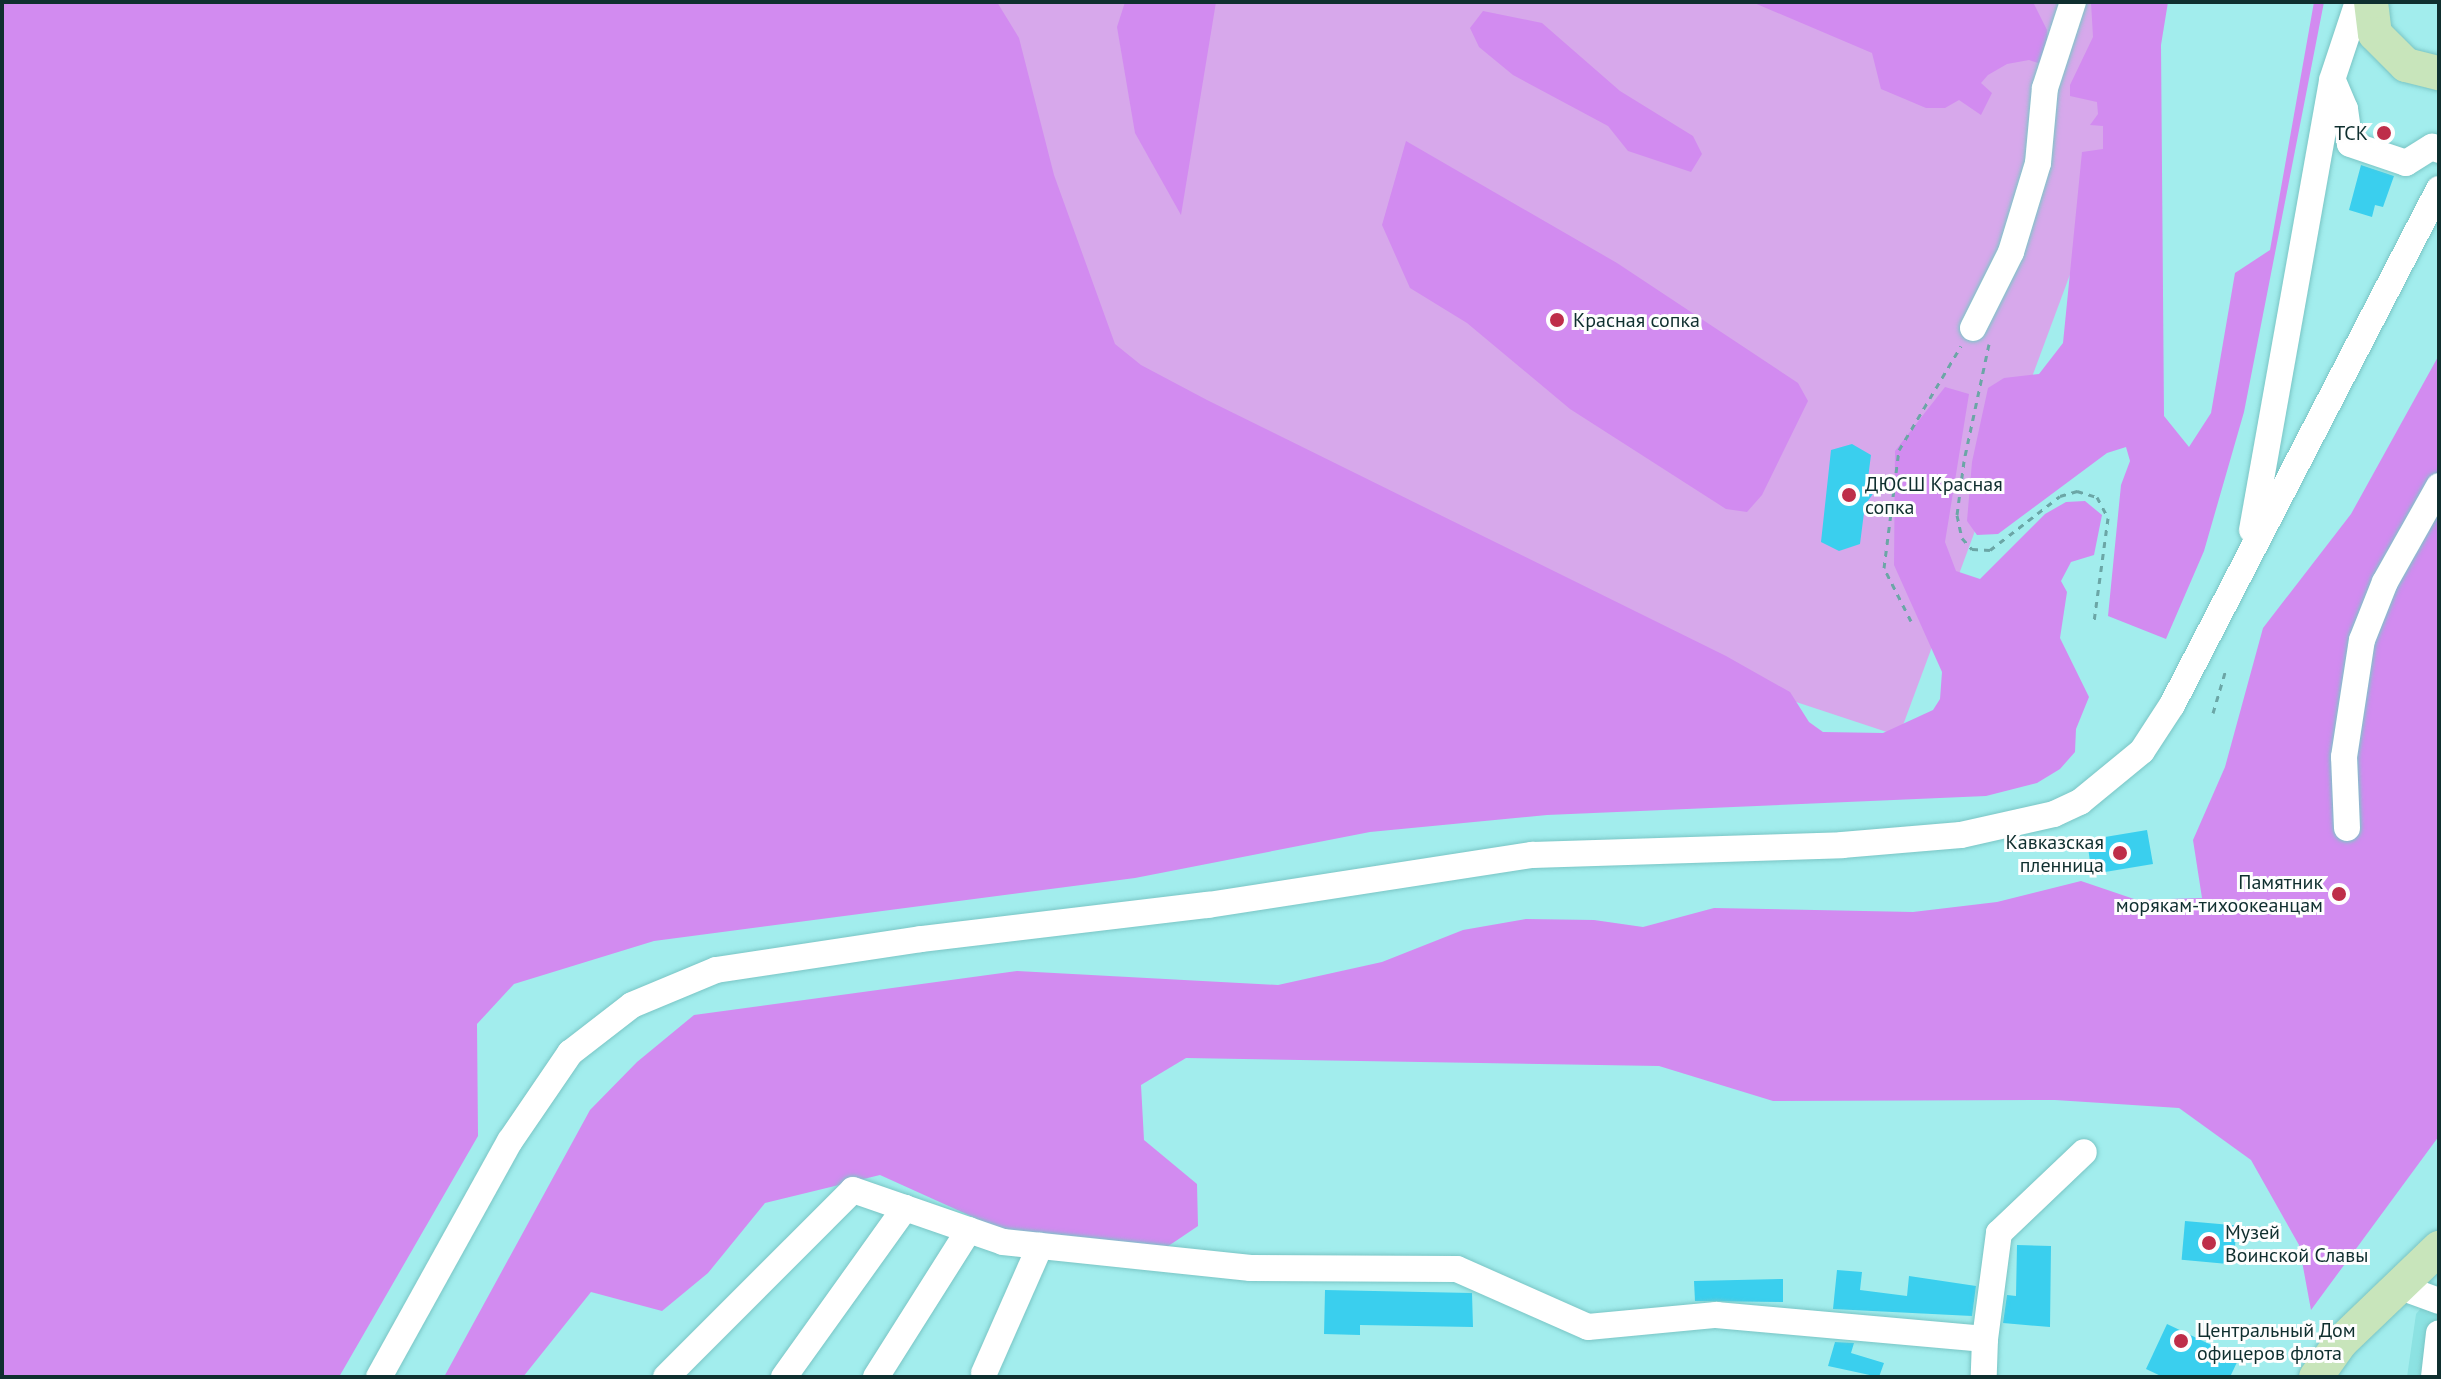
<!DOCTYPE html>
<meta charset="utf-8">
<style>
body{margin:0}
#map{position:relative;width:2441px;height:1379px;overflow:hidden;background:#a2eded;font-family:"PT Sans",sans-serif}
div>[style]{position:absolute}
.built>*{inset:0;background:#8ce2e2}
.green>*{inset:0;background:#d7a8eb}
.forest>*{inset:0;background:#d28bf0}
.building>*{inset:0;background:#3acfee;transform-origin:0 0}
.path>*{height:3px;margin-top:-1.5px;transform-origin:0;background:repeating-linear-gradient(90deg,#6ba6a6 0 6px,transparent 0 12px)}
.roads{filter:drop-shadow(0 0 2px #7ac5c5) drop-shadow(0 0 2px #7ac5c5)}
.minor>*{height:26px;margin:-13px;padding:0 13px;transform-origin:13px;border-radius:13px;background:#fff}
.major>*{height:34px;margin:-17px;padding:0 17px;transform-origin:17px;border-radius:17px;background:#c8e5bb}
.dots>*{width:22px;height:22px;translate:-50% -50%;box-sizing:border-box;border:4px solid #fefefe;border-radius:50%}
span{translate:-50% -50%;white-space:nowrap;text-align:center;line-height:1.15;-webkit-text-stroke:6px #fefefe;paint-order:stroke}
.poi-label{font-size:20px;color:#0f2f2f}
.right{translate:-100% -50%;text-align:right}
.left{translate:0 -50%;text-align:left}
.frame{position:absolute;inset:0;border:4px solid #0f2f2f;pointer-events:none}
</style>
<div id="map">
<div class="built">
<div style="clip-path:polygon(2439px 1288px,2439px 1377px,2407px 1377px,2416px 1314px)"></div>
</div>
<div class="green">
<div style="clip-path:polygon(904px 2px,2097px 2px,2115px 153px,1899px 736px,1143px 486px)"></div>
</div>
<div class="forest">
<div style="clip-path:polygon(2px 2px,997px 2px,1019px 38px,1054px 175px,1115px 344px,1141px 365px,1207px 400px,1726px 656px,1790px 692px,1809px 722px,1823px 732px,1883px 733px,1933px 710px,1940px 699px,1942px 672px,1894px 565px,1895px 451px,1945px 387px,1969px 394px,1945px 542px,1956px 571px,1980px 579px,2045px 514px,2066px 502px,2085px 501px,2102px 515px,2094px 555px,2071px 562px,2061px 581px,2067px 592px,2060px 638px,2089px 697px,2076px 729px,2075px 752px,2060px 769px,2037px 783px,1986px 796px,1547px 815px,1370px 832px,1135px 878px,654px 941px,514px 984px,477px 1024px,478px 1136px,339px 1377px,2px 1377px)"></div>
<div style="clip-path:polygon(1125px 2px,1216px 2px,1181px 215px,1135px 133px,1117px 27px)"></div>
<div style="clip-path:polygon(1752px 2px,2033px 2px,2047px 30px,2047px 56px,2041px 64px,2029px 60px,2007px 64px,1988px 75px,1981px 83px,1992px 93px,1981px 115px,1959px 100px,1945px 108px,1926px 108px,1881px 89px,1872px 53px)"></div>
<div style="clip-path:polygon(2091px 2px,2168px 2px,2161px 45px,2164px 416px,2189px 447px,2211px 413px,2235px 273px,2270px 250px,2314px 2px,2324px 2px,2244px 412px,2204px 551px,2166px 639px,2108px 616px,2121px 485px,2130px 461px,2126px 447px,2107px 453px,1998px 534px,1977px 535px,1967px 521px,1972px 462px,1988px 388px,2004px 378px,2039px 374px,2063px 343px,2082px 152px,2103px 149px,2103px 126px,2090px 125px,2098px 114px,2097px 102px,2070px 96px,2070px 85px,2093px 37px)"></div>
<div style="clip-path:polygon(1483px 11px,1542px 23px,1620px 91px,1693px 136px,1702px 154px,1691px 172px,1628px 151px,1608px 126px,1513px 75px,1479px 47px,1470px 28px)"></div>
<div style="clip-path:polygon(1406px 141px,1617px 263px,1798px 383px,1808px 401px,1762px 495px,1747px 512px,1726px 509px,1570px 409px,1467px 323px,1410px 288px,1382px 225px)"></div>
<div style="clip-path:polygon(2439px 355px,2439px 1136px,2311px 1310px,2299px 1245px,2251px 1160px,2179px 1108px,2055px 1100px,1773px 1101px,1659px 1066px,1186px 1058px,1141px 1085px,1144px 1140px,1197px 1184px,1198px 1226px,1158px 1253px,1006px 1232px,880px 1175px,765px 1203px,708px 1273px,662px 1311px,591px 1292px,523px 1377px,444px 1377px,590px 1110px,637px 1062px,694px 1015px,1017px 971px,1278px 985px,1382px 962px,1463px 930px,1526px 919px,1594px 920px,1643px 927px,1714px 908px,1913px 912px,1997px 902px,2081px 881px,2137px 900px,2202px 898px,2193px 840px,2225px 767px,2263px 628px,2351px 514px)"></div>
</div>
<div class="building">
<div style="clip-path:polygon(2361px 165px,2394px 176px,2383px 207px,2375px 205px,2372px 217px,2349px 210px)"></div>
<div style="clip-path:polygon(1852px 444px,1871px 455px,1868px 478px,1875px 491px,1865px 505px,1860px 544px,1839px 551px,1821px 542px,1831px 450px)"></div>
<div style="clip-path:polygon(2147px 830px,2153px 864px,2105px 872px,2104px 867px,2091px 869px,2087px 840px)"></div>
<div style="left:2185px;top:1221px;width:52px;height:39px;rotate:5deg"></div>
<div style="clip-path:polygon(2017px 1245px,2051px 1246px,2050px 1327px,2003px 1323px,2007px 1295px,2016px 1296px)"></div>
<div style="clip-path:polygon(1837px 1270px,1862px 1272px,1860px 1290px,1907px 1296px,1909px 1276px,1976px 1286px,1972px 1316px,1833px 1309px)"></div>
<div style="clip-path:polygon(1783px 1279px,1783px 1302px,1695px 1301px,1694px 1281px)"></div>
<div style="clip-path:polygon(1325px 1290px,1472px 1293px,1473px 1327px,1360px 1325px,1360px 1335px,1324px 1334px)"></div>
<div style="clip-path:polygon(2167px 1324px,2239px 1358px,2230px 1377px,2163px 1377px,2146px 1369px)"></div>
<div style="clip-path:polygon(1835px 1342px,1854px 1343px,1851px 1353px,1884px 1363px,1879px 1377px,1828px 1366px)"></div>
</div>
<div class="path">
<div style="left:1989px;top:344px;width:120px;rotate:102.1deg"></div>
<div style="left:1964px;top:461px;width:54px;rotate:97.4deg"></div>
<div style="left:1957px;top:515px;width:24px;rotate:78deg"></div>
<div style="left:1962px;top:538px;width:15px;rotate:48deg"></div>
<div style="left:1972px;top:549px;width:18px;rotate:3deg"></div>
<div style="left:1990px;top:550px;width:88px;rotate:-37.6deg"></div>
<div style="left:2060px;top:496px;width:18px;rotate:-16deg"></div>
<div style="left:2077px;top:491px;width:21px;rotate:17deg"></div>
<div style="left:2097px;top:497px;width:24px;rotate:62deg"></div>
<div style="left:2108px;top:518px;width:105px;rotate:97.7deg"></div>
<div style="left:1911px;top:621px;width:59px;rotate:-117deg"></div>
<div style="left:1884px;top:568px;width:119px;rotate:-82.8deg"></div>
<div style="left:1899px;top:450px;width:121px;rotate:-59.2deg"></div>
<div style="left:2213px;top:713px;width:46px;rotate:-73.5deg"></div>
</div>
<div class="roads">
<div class="minor">
<div style="left:2334px;top:83px;width:28px;rotate:67deg"></div>
<div style="left:2345px;top:109px;width:35px;rotate:82deg"></div>
<div style="left:2350px;top:144px;width:59px;rotate:18.7deg"></div>
<div style="left:2406px;top:163px;width:31px;rotate:-32deg"></div>
<div style="left:2432px;top:147px;width:8px;rotate:23deg"></div>
<div style="left:1973px;top:328px;width:85px;rotate:-63.4deg"></div>
<div style="left:2011px;top:252px;width:93px;rotate:-73.1deg"></div>
<div style="left:2038px;top:163px;width:75px;rotate:-84.7deg"></div>
<div style="left:2045px;top:88px;width:90px;rotate:-72deg"></div>
<div style="left:2252px;top:530px;width:457px;rotate:-79.9deg"></div>
<div style="left:2332px;top:80px;width:82px;rotate:-71.6deg"></div>
<div style="left:2347px;top:828px;width:71px;rotate:-92.4deg"></div>
<div style="left:2344px;top:757px;width:118px;rotate:-81.3deg"></div>
<div style="left:2362px;top:640px;width:62px;rotate:-68.4deg"></div>
<div style="left:2385px;top:582px;width:110px;rotate:-60.6deg"></div>
<div style="left:2398px;top:1286px;width:44px;rotate:20.1deg"></div>
<div style="left:1985px;top:1339px;width:107px;rotate:-82.5deg"></div>
<div style="left:1999px;top:1233px;width:117px;rotate:-43.6deg"></div>
<div style="left:984px;top:1373px;width:139px;rotate:-66.2deg"></div>
<div style="left:379px;top:1377px;width:270px;rotate:-61deg"></div>
<div style="left:510px;top:1141px;width:107px;rotate:-55.7deg"></div>
<div style="left:570px;top:1053px;width:78px;rotate:-37.7deg"></div>
<div style="left:632px;top:1005px;width:91px;rotate:-22.6deg"></div>
<div style="left:716px;top:970px;width:207px;rotate:-8.6deg"></div>
<div style="left:921px;top:939px;width:289px;rotate:-6.8deg"></div>
<div style="left:1208px;top:905px;width:328px;rotate:-8.8deg"></div>
<div style="left:1532px;top:855px;width:310px;rotate:-1.8deg"></div>
<div style="left:1842px;top:845px;width:119px;rotate:-4.8deg"></div>
<div style="left:1961px;top:835px;width:95px;rotate:-12.7deg"></div>
<div style="left:2054px;top:814px;width:29px;rotate:-25deg"></div>
<div style="left:2080px;top:802px;width:80px;rotate:-39.4deg"></div>
<div style="left:2142px;top:751px;width:55px;rotate:-56.9deg"></div>
<div style="left:2172px;top:705px;width:581px;rotate:-62.64deg"></div>
<div style="left:666px;top:1377px;width:264px;rotate:-45deg"></div>
<div style="left:853px;top:1190px;width:159px;rotate:19.1deg"></div>
<div style="left:1003px;top:1242px;width:249px;rotate:6deg"></div>
<div style="left:1251px;top:1268px;width:206px;rotate:0.3deg"></div>
<div style="left:1457px;top:1269px;width:143px;rotate:23.9deg"></div>
<div style="left:1588px;top:1327px;width:129px;rotate:-5.4deg"></div>
<div style="left:1716px;top:1315px;width:270px;rotate:5.1deg"></div>
<div style="left:1985px;top:1339px;width:38px;rotate:92deg"></div>
<div style="left:784px;top:1377px;width:208px;rotate:-54.4deg"></div>
<div style="left:876px;top:1377px;width:174px;rotate:-57.7deg"></div>
<div style="left:2434px;top:1377px;width:44px;rotate:-83.5deg"></div>
</div>
<div class="major">
<div style="left:2371px;top:2px;width:32px;rotate:83deg"></div>
<div style="left:2375px;top:34px;width:44px;rotate:45deg"></div>
<div style="left:2406px;top:65px;width:34px;rotate:14deg"></div>
<div style="left:2316px;top:1377px;width:43px;rotate:-54.5deg"></div>
<div style="left:2341px;top:1342px;width:136px;rotate:-43.8deg"></div>
</div>
</div>
<div class="dots">
<div style="left:2384px;top:133px;background:#be2e49"></div>
<div style="left:1557px;top:320px;background:#be2e49"></div>
<div style="left:1849px;top:495px;background:#be2e49"></div>
<div style="left:2120px;top:853px;background:#be2e49"></div>
<div style="left:2339px;top:894px;background:#be2e49"></div>
<div style="left:2209px;top:1243px;background:#be2e49"></div>
<div style="left:2181px;top:1341px;background:#be2e49"></div>
</div>
<div class="poi-label">
<span class="right" style="left:2368px;top:133px">ТСК</span>
<span class="left" style="left:1573px;top:320px">Красная сопка</span>
<span class="left" style="left:1865px;top:496px">ДЮСШ Красная<br>сопка</span>
<span class="right" style="left:2104px;top:854px">Кавказская<br>пленница</span>
<span class="right" style="left:2323px;top:894px">Памятник<br>морякам-тихоокеанцам</span>
<span class="left" style="left:2225px;top:1244px">Музей<br>Воинской Славы</span>
<span class="left" style="left:2197px;top:1342px">Центральный Дом<br>офицеров флота</span>
</div>
<div class="frame"></div>
</div>
